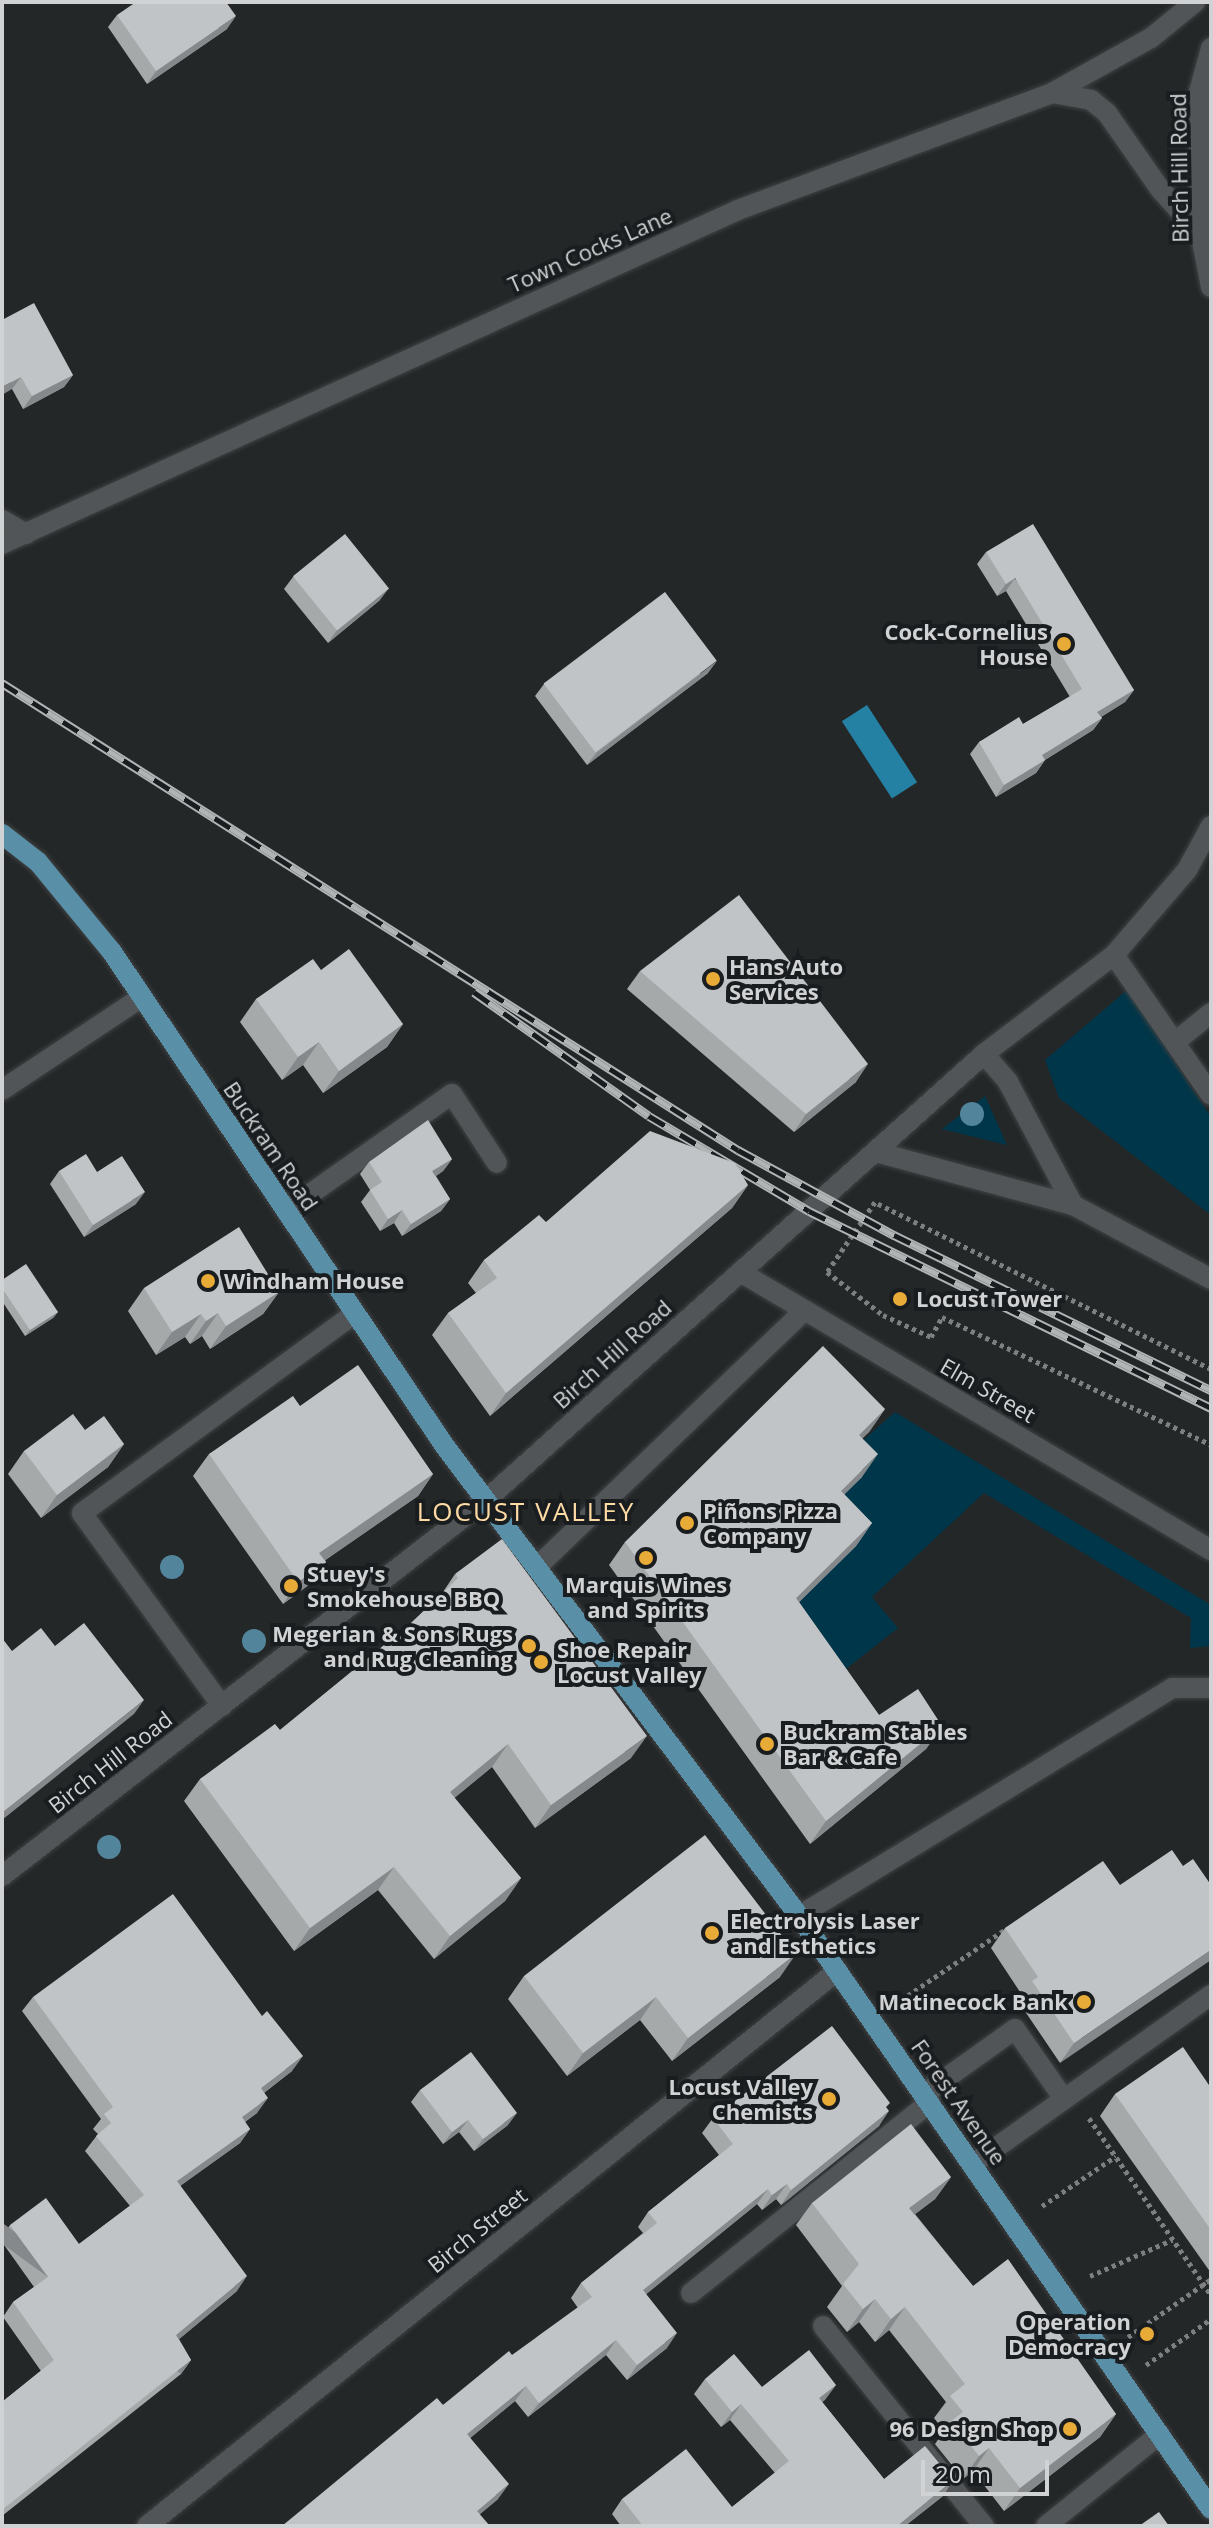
<!DOCTYPE html>
<meta charset="utf-8">
<style>
body{margin:0}
#map{position:relative;width:1213px;height:2528px;overflow:hidden;background:#242728;font-family:"Open Sans",sans-serif}
div>[style]{position:absolute}
.green>*{inset:0;background:#003649}
.water>*{inset:0;background:#2481a4;transform-origin:0 0}
.path>*{height:5px;margin-top:-2.5px;transform-origin:0;background:repeating-linear-gradient(90deg,#7d7f80 0 4px,transparent 0 8px)}
.roads{filter:drop-shadow(0 0 2px #404243) drop-shadow(0 0 2px #404243)}
.minor>*{height:20px;margin:-10px;padding:0 10px;transform-origin:10px;border-radius:10px;background:#525557}
.major>*{height:20px;margin:-10px;padding:0 10px;transform-origin:10px;border-radius:10px;background:#598fa7}
.rail>*{height:9px;margin-top:-4.5px;transform-origin:0;background:repeating-linear-gradient(90deg,#1a1d1f 0 18px,#b1b4b5 0 36px);box-sizing:border-box;border-block:2px solid #b1b4b5}
.trees>*{width:24px;height:24px;margin:-12px;border-radius:50%;background:#52849b}
.wall>*{inset:0;background:#a5a9aa}
.shaded-wall>*{inset:0;background:#86898b;transform-origin:0 0}
.building>*{inset:0;background:#c0c4c6;transform-origin:0 0}
.dots>*{width:22px;height:22px;translate:-50% -50%;box-sizing:border-box;border:4px solid #1a1d1f;border-radius:50%}
span{translate:-50% -50%;white-space:nowrap;text-align:center;line-height:1.15;-webkit-text-stroke:8px #1a1d1f;paint-order:stroke}
.street-label{font-size:22px;color:#d0d2d3}
.poi-label{font-size:22px;color:#d0d2d3;font-weight:700}
.right{translate:-100% -50%;text-align:right}
.left{translate:0 -50%;text-align:left}
.quarter-label{font-size:26px;color:#fedba4;letter-spacing:2px}
.frame{position:absolute;inset:0;border:4px solid #d0d2d3;pointer-events:none}
.scale{position:absolute;left:921px;top:2460px;width:128px;height:36px;box-sizing:border-box;border:4px solid #d0d2d3;border-top:0;padding-left:10px;font-size:24px;line-height:28px;white-space:nowrap;color:#d0d2d3;-webkit-text-stroke:6px #1a1d1f;paint-order:stroke}
</style>
<div id="map">
<div class="green">
<div style="clip-path:polygon(1127px 990px,1211px 1117px,1211px 1215px,1059px 1098px,1045px 1060px)"></div>
<div style="clip-path:polygon(985px 1096px,1007px 1145px,942px 1129px)"></div>
<div style="clip-path:polygon(895px 1412px,1211px 1605px,1211px 1646px,1190px 1648px,1191px 1618px,984px 1493px,872px 1597px,898px 1628px,818px 1691px,749px 1555px,825px 1514px,843px 1458px)"></div>
</div>
<div class="water">
<div style="left:867px;top:705px;width:92px;height:30px;rotate:57deg"></div>
</div>
<div class="path">
<div style="left:1211px;top:1369px;width:375px;rotate:-153.6deg"></div>
<div style="left:875px;top:1202px;width:85px;rotate:124.4deg"></div>
<div style="left:827px;top:1272px;width:71px;rotate:37.5deg"></div>
<div style="left:883px;top:1315px;width:53px;rotate:24.6deg"></div>
<div style="left:931px;top:1337px;width:23px;rotate:-61deg"></div>
<div style="left:942px;top:1317px;width:298px;rotate:25.4deg"></div>
<div style="left:901px;top:2000px;width:127px;rotate:-34.1deg"></div>
<div style="left:1089px;top:2118px;width:215px;rotate:55.4deg"></div>
<div style="left:1042px;top:2206px;width:89px;rotate:-34deg"></div>
<div style="left:1090px;top:2276px;width:90px;rotate:-23.7deg"></div>
<div style="left:1128px;top:2337px;width:101px;rotate:-34.9deg"></div>
<div style="left:1146px;top:2365px;width:80px;rotate:-35.3deg"></div>
</div>
<div class="roads">
<div class="minor">
<div style="left:1211px;top:48px;width:46px;rotate:105.3deg"></div>
<div style="left:1199px;top:92px;width:70px;rotate:90deg"></div>
<div style="left:1199px;top:162px;width:74px;rotate:88.5deg"></div>
<div style="left:1201px;top:236px;width:52px;rotate:78.9deg"></div>
<div style="left:1052px;top:93px;width:40px;rotate:10deg"></div>
<div style="left:1091px;top:100px;width:21px;rotate:39deg"></div>
<div style="left:1107px;top:113px;width:93px;rotate:55.1deg"></div>
<div style="left:1160px;top:189px;width:66px;rotate:48.1deg"></div>
<div style="left:2px;top:520px;width:28px;rotate:30deg"></div>
<div style="left:2px;top:544px;width:808px;rotate:-24.41deg"></div>
<div style="left:738px;top:210px;width:335px;rotate:-20.4deg"></div>
<div style="left:1052px;top:93px;width:113px;rotate:-29.1deg"></div>
<div style="left:1151px;top:38px;width:57px;rotate:-39.3deg"></div>
<div style="left:1114px;top:955px;width:170px;rotate:55.3deg"></div>
<div style="left:1175px;top:1042px;width:46px;rotate:-38.9deg"></div>
<div style="left:984px;top:1054px;width:37px;rotate:49deg"></div>
<div style="left:1008px;top:1082px;width:139px;rotate:62.1deg"></div>
<div style="left:2px;top:1090px;width:168px;rotate:-33.6deg"></div>
<div style="left:876px;top:1152px;width:204px;rotate:15.1deg"></div>
<div style="left:1073px;top:1205px;width:157px;rotate:28.2deg"></div>
<div style="left:286px;top:1211px;width:203px;rotate:-35.2deg"></div>
<div style="left:452px;top:1094px;width:82px;rotate:56.9deg"></div>
<div style="left:740px;top:1272px;width:547px;rotate:30.55deg"></div>
<div style="left:539px;top:1565px;width:368px;rotate:-43.8deg"></div>
<div style="left:222px;top:1706px;width:238px;rotate:-126deg"></div>
<div style="left:82px;top:1513px;width:338px;rotate:-36.2deg"></div>
<div style="left:2px;top:1876px;width:614px;rotate:-37.86deg"></div>
<div style="left:487px;top:1499px;width:667px;rotate:-41.84deg"></div>
<div style="left:984px;top:1054px;width:163px;rotate:-37.3deg"></div>
<div style="left:1114px;top:955px;width:112px;rotate:-49.3deg"></div>
<div style="left:1187px;top:870px;width:50px;rotate:-61.4deg"></div>
<div style="left:799px;top:1916px;width:437px;rotate:-31.4deg"></div>
<div style="left:1172px;top:1688px;width:39px"></div>
<div style="left:924px;top:2094px;width:112px;rotate:-35.5deg"></div>
<div style="left:1015px;top:2029px;width:85px;rotate:55deg"></div>
<div style="left:973px;top:2164px;width:292px;rotate:-35.4deg"></div>
<div style="left:691px;top:2293px;width:306px;rotate:-38.6deg"></div>
<div style="left:823px;top:2326px;width:257px;rotate:51.2deg"></div>
<div style="left:147px;top:2526px;width:886px;rotate:-38.81deg"></div>
<div style="left:1046px;top:2526px;width:146px;rotate:-38.9deg"></div>
</div>
<div class="major">
<div style="left:2px;top:834px;width:46px;rotate:37.9deg"></div>
<div style="left:38px;top:862px;width:117px;rotate:50.6deg"></div>
<div style="left:112px;top:952px;width:594px;rotate:56.04deg"></div>
<div style="left:444px;top:1445px;width:590px;rotate:52.99deg"></div>
<div style="left:799px;top:1916px;width:722px;rotate:55.21deg"></div>
</div>
</div>
<div class="rail">
<div style="left:2px;top:683px;width:872px;rotate:32.4deg"></div>
<div style="left:738px;top:1150px;width:178px;rotate:28.6deg"></div>
<div style="left:894px;top:1235px;width:353px;rotate:26.1deg"></div>
<div style="left:474px;top:992px;width:214px;rotate:35.3deg"></div>
<div style="left:649px;top:1116px;width:186px;rotate:30.7deg"></div>
<div style="left:809px;top:1211px;width:448px;rotate:26.1deg"></div>
</div>
<div class="trees">
<div style="left:972px;top:1114px"></div>
<div style="left:172px;top:1567px"></div>
<div style="left:254px;top:1641px"></div>
<div style="left:109px;top:1847px"></div>
</div>
<div class="wall">
<div style="clip-path:polygon(117px 15px,227px 29px,147px 84px,108px 27px)"></div>
<div style="clip-path:polygon(2px 320px,73px 375px,64px 387px,23px 409px,12px 389px)"></div>
<div style="clip-path:polygon(986px 552px,1134px 690px,1125px 702px,1101px 717px,1102px 718px,1093px 730px,1045px 760px,1036px 773px,996px 797px,970px 754px,979px 742px,1023px 724px,1070px 697px,1006px 591px,997px 596px,977px 564px)"></div>
<div style="clip-path:polygon(293px 577px,380px 600px,328px 643px,284px 589px)"></div>
<div style="clip-path:polygon(708px 673px,587px 765px,535px 696px,544px 684px)"></div>
<div style="clip-path:polygon(321px 970px,403px 1024px,387px 1047px,323px 1093px,303px 1065px,282px 1080px,240px 1022px,256px 999px)"></div>
<div style="clip-path:polygon(640px 971px,856px 1082px,794px 1132px,627px 989px)"></div>
<div style="clip-path:polygon(452px 1159px,443px 1171px,436px 1176px,450px 1199px,441px 1211px,402px 1236px,394px 1223px,380px 1231px,361px 1202px,370px 1190px,360px 1174px,369px 1162px)"></div>
<div style="clip-path:polygon(59px 1171px,97px 1172px,136px 1204px,84px 1237px,50px 1184px)"></div>
<div style="clip-path:polygon(748px 1185px,732px 1208px,490px 1416px,432px 1335px,448px 1313px,476px 1293px,468px 1283px,484px 1260px,546px 1222px)"></div>
<div style="clip-path:polygon(2px 1280px,58px 1312px,53px 1318px,25px 1336px,2px 1301px)"></div>
<div style="clip-path:polygon(144px 1288px,279px 1292px,263px 1314px,210px 1349px,202px 1336px,190px 1344px,185px 1337px,156px 1355px,128px 1311px)"></div>
<div style="clip-path:polygon(300px 1406px,433px 1474px,418px 1496px,325px 1560px,326px 1562px,310px 1584px,283px 1604px,193px 1476px,209px 1454px)"></div>
<div style="clip-path:polygon(885px 1409px,869px 1432px,862px 1438px,862px 1477px,844px 1494px,872px 1523px,856px 1546px,799px 1602px,879px 1715px,942px 1726px,926px 1749px,810px 1844px,609px 1565px,625px 1542px)"></div>
<div style="clip-path:polygon(85px 1430px,124px 1444px,108px 1467px,41px 1518px,8px 1474px,24px 1451px)"></div>
<div style="clip-path:polygon(455px 1574px,631px 1758px,535px 1828px,492px 1767px,454px 1798px,521px 1878px,505px 1901px,434px 1959px,378px 1890px,294px 1951px,184px 1801px,200px 1779px,280px 1730px,410px 1624px,441px 1595px)"></div>
<div style="clip-path:polygon(1183px 1866px,1211px 1885px,1060px 2063px,1018px 2001px,1022px 1995px,991px 1948px,1005px 1928px,1120px 1885px)"></div>
<div style="clip-path:polygon(524px 1976px,780px 1977px,672px 2061px,640px 2020px,567px 2076px,508px 1999px)"></div>
<div style="clip-path:polygon(33px 1997px,292px 2071px,264px 2093px,257px 2113px,245px 2122px,250px 2129px,240px 2143px,180px 2186px,237px 2291px,179px 2339px,191px 2360px,181px 2374px,2px 2516px,2px 2402px,41px 2371px,3px 2317px,13px 2302px,34px 2287px,2px 2242px,2px 2237px,10px 2225px,79px 2244px,130px 2206px,85px 2151px,98px 2134px,93px 2129px,101px 2119px,22px 2011px)"></div>
<div style="clip-path:polygon(1211px 2088px,1211px 2273px,1100px 2116px,1115px 2094px)"></div>
<div style="clip-path:polygon(420px 2090px,508px 2125px,474px 2151px,459px 2132px,443px 2144px,411px 2102px)"></div>
<div style="clip-path:polygon(887px 2108px,879px 2126px,781px 2205px,776px 2199px,762px 2210px,757px 2204px,646px 2294px,667px 2348px,627px 2380px,606px 2355px,528px 2417px,515px 2401px,470px 2438px,498px 2499px,480px 2514px,282px 2526px,443px 2405px,578px 2308px,571px 2298px,581px 2283px,643px 2233px,638px 2227px,648px 2212px,719px 2155px,702px 2133px,713px 2118px)"></div>
<div style="clip-path:polygon(951px 2177px,935px 2199px,915px 2214px,973px 2286px,1116px 2414px,1100px 2437px,1004px 2511px,973px 2471px,963px 2479px,935px 2444px,944px 2431px,934px 2418px,946px 2402px,889px 2330px,875px 2342px,859px 2322px,847px 2332px,827px 2307px,842px 2286px,796px 2225px,812px 2203px)"></div>
<div style="clip-path:polygon(705px 2379px,762px 2387px,836px 2385px,822px 2402px,884px 2479px,953px 2480px,943px 2496px,905px 2526px,621px 2526px,612px 2514px,622px 2499px,732px 2507px,775px 2473px,730px 2420px,721px 2427px,694px 2394px)"></div>
</div>
<div class="shaded-wall">
<div style="clip-path:polygon(236px 16px,227px 29px,147px 84px,156px 71px)"></div>
<div style="clip-path:polygon(73px 375px,64px 387px,23px 409px,32px 396px)"></div>
<div style="clip-path:polygon(21px 377px,12px 389px,2px 395px,2px 387px)"></div>
<div style="clip-path:polygon(1015px 578px,1006px 591px,997px 596px,1006px 584px)"></div>
<div style="clip-path:polygon(389px 588px,380px 600px,328px 643px,337px 630px)"></div>
<div style="clip-path:polygon(717px 661px,708px 673px,587px 765px,596px 753px)"></div>
<div style="clip-path:polygon(1134px 690px,1125px 702px,1089px 724px,1097px 712px)"></div>
<div style="clip-path:polygon(1102px 718px,1093px 730px,1033px 767px,1042px 755px)"></div>
<div style="clip-path:polygon(1045px 760px,1036px 773px,996px 797px,1004px 785px)"></div>
<div style="clip-path:polygon(403px 1024px,387px 1047px,323px 1093px,339px 1071px)"></div>
<div style="clip-path:polygon(319px 1042px,303px 1065px,282px 1080px,298px 1057px)"></div>
<div style="clip-path:polygon(868px 1064px,856px 1082px,794px 1132px,806px 1114px)"></div>
<div style="clip-path:polygon(452px 1159px,443px 1171px,424px 1184px,432px 1171px)"></div>
<div style="clip-path:polygon(748px 1185px,732px 1208px,490px 1416px,506px 1393px)"></div>
<div style="clip-path:polygon(145px 1192px,136px 1204px,84px 1237px,93px 1225px)"></div>
<div style="clip-path:polygon(450px 1199px,441px 1211px,402px 1236px,411px 1224px)"></div>
<div style="clip-path:polygon(402px 1210px,394px 1223px,380px 1231px,388px 1219px)"></div>
<div style="clip-path:polygon(279px 1292px,263px 1314px,210px 1349px,226px 1326px)"></div>
<div style="clip-path:polygon(58px 1312px,53px 1318px,25px 1336px,30px 1330px)"></div>
<div style="clip-path:polygon(218px 1313px,202px 1336px,190px 1344px,206px 1321px)"></div>
<div style="clip-path:polygon(201px 1314px,185px 1337px,156px 1355px,172px 1332px)"></div>
<div style="clip-path:polygon(885px 1409px,869px 1432px,843px 1458px,859px 1435px)"></div>
<div style="clip-path:polygon(124px 1444px,108px 1467px,41px 1518px,57px 1495px)"></div>
<div style="clip-path:polygon(878px 1454px,862px 1477px,825px 1514px,841px 1491px)"></div>
<div style="clip-path:polygon(433px 1474px,418px 1496px,304px 1575px,319px 1553px)"></div>
<div style="clip-path:polygon(872px 1523px,856px 1546px,780px 1621px,796px 1598px)"></div>
<div style="clip-path:polygon(326px 1562px,310px 1584px,283px 1604px,298px 1582px)"></div>
<div style="clip-path:polygon(144px 1700px,134px 1714px,2px 1820px,2px 1813px)"></div>
<div style="clip-path:polygon(942px 1726px,926px 1749px,810px 1844px,826px 1821px)"></div>
<div style="clip-path:polygon(647px 1736px,631px 1758px,535px 1828px,551px 1805px)"></div>
<div style="clip-path:polygon(508px 1744px,492px 1767px,434px 1815px,450px 1792px)"></div>
<div style="clip-path:polygon(394px 1867px,378px 1890px,294px 1951px,310px 1928px)"></div>
<div style="clip-path:polygon(521px 1878px,505px 1901px,434px 1959px,450px 1936px)"></div>
<div style="clip-path:polygon(1211px 1950px,1211px 1960px,1060px 2063px,1074px 2043px)"></div>
<div style="clip-path:polygon(796px 1954px,780px 1977px,672px 2061px,688px 2038px)"></div>
<div style="clip-path:polygon(656px 1997px,640px 2020px,567px 2076px,583px 2053px)"></div>
<div style="clip-path:polygon(303px 2056px,292px 2071px,250px 2103px,261px 2088px)"></div>
<div style="clip-path:polygon(268px 2098px,257px 2113px,231px 2131px,242px 2117px)"></div>
<div style="clip-path:polygon(889px 2111px,879px 2126px,781px 2205px,791px 2190px)"></div>
<div style="clip-path:polygon(517px 2113px,508px 2125px,474px 2151px,483px 2139px)"></div>
<div style="clip-path:polygon(468px 2120px,459px 2132px,443px 2144px,452px 2132px)"></div>
<div style="clip-path:polygon(250px 2129px,240px 2143px,166px 2196px,177px 2181px)"></div>
<div style="clip-path:polygon(951px 2177px,935px 2199px,893px 2231px,909px 2208px)"></div>
<div style="clip-path:polygon(787px 2184px,776px 2199px,762px 2210px,772px 2195px)"></div>
<div style="clip-path:polygon(768px 2189px,757px 2204px,633px 2305px,643px 2290px)"></div>
<div style="clip-path:polygon(247px 2276px,237px 2291px,166px 2350px,176px 2335px)"></div>
<div style="clip-path:polygon(875px 2299px,859px 2322px,847px 2332px,863px 2309px)"></div>
<div style="clip-path:polygon(905px 2307px,889px 2330px,875px 2342px,891px 2319px)"></div>
<div style="clip-path:polygon(677px 2333px,667px 2348px,627px 2380px,637px 2365px)"></div>
<div style="clip-path:polygon(616px 2340px,606px 2355px,528px 2417px,539px 2403px)"></div>
<div style="left:191px;top:2360px;width:17px;height:241px;rotate:126deg"></div>
<div style="clip-path:polygon(836px 2385px,825px 2400px,808px 2413px,819px 2398px)"></div>
<div style="clip-path:polygon(526px 2386px,515px 2401px,457px 2449px,467px 2434px)"></div>
<div style="clip-path:polygon(741px 2404px,730px 2420px,721px 2427px,732px 2412px)"></div>
<div style="clip-path:polygon(1116px 2414px,1100px 2437px,1004px 2511px,1020px 2488px)"></div>
<div style="clip-path:polygon(989px 2448px,973px 2471px,963px 2479px,979px 2456px)"></div>
<div style="clip-path:polygon(953px 2480px,943px 2496px,905px 2526px,897px 2526px)"></div>
<div style="clip-path:polygon(509px 2484px,498px 2499px,467px 2525px,477px 2511px)"></div>
</div>
<div class="building">
<div style="clip-path:polygon(136px 2px,226px 2px,236px 16px,156px 71px,117px 15px)"></div>
<div style="clip-path:polygon(34px 303px,73px 375px,32px 396px,21px 377px,2px 387px,2px 320px)"></div>
<div style="clip-path:polygon(1033px 524px,1134px 690px,1097px 712px,1102px 718px,1042px 755px,1045px 760px,1004px 785px,979px 742px,1019px 717px,1023px 724px,1082px 689px,1015px 578px,1006px 584px,986px 552px)"></div>
<div style="left:345px;top:534px;width:70px;height:67px;rotate:51deg"></div>
<div style="left:665px;top:592px;width:86px;height:152px;rotate:53deg"></div>
<div style="clip-path:polygon(739px 895px,868px 1064px,806px 1114px,640px 971px)"></div>
<div style="clip-path:polygon(349px 949px,403px 1024px,339px 1071px,319px 1042px,298px 1057px,256px 999px,313px 959px,321px 970px)"></div>
<div style="clip-path:polygon(428px 1120px,452px 1159px,432px 1171px,450px 1199px,411px 1224px,402px 1210px,388px 1219px,370px 1190px,382px 1182px,369px 1162px)"></div>
<div style="clip-path:polygon(650px 1131px,735px 1163px,748px 1185px,506px 1393px,448px 1313px,497px 1278px,484px 1260px,539px 1215px,546px 1222px)"></div>
<div style="clip-path:polygon(86px 1154px,97px 1172px,122px 1156px,145px 1192px,93px 1225px,59px 1171px)"></div>
<div style="clip-path:polygon(239px 1227px,279px 1292px,226px 1326px,218px 1313px,206px 1321px,201px 1314px,172px 1332px,144px 1288px)"></div>
<div style="clip-path:polygon(26px 1264px,58px 1312px,30px 1330px,2px 1288px,2px 1280px)"></div>
<div style="clip-path:polygon(823px 1346px,885px 1409px,859px 1435px,878px 1454px,841px 1491px,872px 1523px,796px 1598px,879px 1715px,918px 1689px,942px 1726px,826px 1821px,625px 1542px)"></div>
<div style="clip-path:polygon(358px 1365px,433px 1474px,319px 1553px,326px 1562px,298px 1582px,209px 1454px,293px 1396px,300px 1406px)"></div>
<div style="clip-path:polygon(73px 1414px,85px 1430px,104px 1416px,124px 1444px,57px 1495px,24px 1451px)"></div>
<div style="clip-path:polygon(502px 1539px,647px 1736px,551px 1805px,508px 1744px,450px 1792px,521px 1878px,450px 1936px,394px 1867px,310px 1928px,200px 1779px,275px 1724px,280px 1730px,410px 1624px,458px 1578px,455px 1574px)"></div>
<div style="clip-path:polygon(84px 1623px,144px 1700px,2px 1813px,2px 1638px,12px 1651px,41px 1628px,55px 1646px)"></div>
<div style="clip-path:polygon(705px 1835px,796px 1954px,688px 2038px,656px 1997px,583px 2053px,524px 1976px)"></div>
<div style="clip-path:polygon(1172px 1850px,1183px 1866px,1193px 1859px,1211px 1885px,1211px 1950px,1074px 2043px,1032px 1981px,1038px 1977px,1005px 1928px,1103px 1861px,1120px 1885px)"></div>
<div style="clip-path:polygon(173px 1894px,262px 2016px,267px 2011px,303px 2056px,261px 2088px,268px 2098px,242px 2117px,250px 2129px,177px 2181px,247px 2276px,176px 2335px,191px 2360px,2px 2510px,2px 2402px,54px 2360px,13px 2302px,48px 2277px,10px 2225px,46px 2198px,79px 2244px,144px 2195px,96px 2136px,111px 2123px,104px 2114px,113px 2107px,33px 1997px)"></div>
<div style="clip-path:polygon(832px 2026px,890px 2103px,886px 2107px,889px 2111px,791px 2190px,787px 2184px,772px 2195px,768px 2189px,643px 2290px,677px 2333px,637px 2365px,616px 2340px,539px 2403px,526px 2386px,467px 2434px,509px 2484px,477px 2511px,490px 2526px,282px 2526px,437px 2398px,443px 2405px,509px 2351px,512px 2355px,592px 2297px,581px 2283px,657px 2223px,648px 2212px,733px 2144px,713px 2118px)"></div>
<div style="clip-path:polygon(1183px 2047px,1211px 2088px,1211px 2230px,1115px 2094px)"></div>
<div style="clip-path:polygon(471px 2052px,517px 2113px,483px 2139px,468px 2120px,452px 2132px,420px 2090px)"></div>
<div style="clip-path:polygon(911px 2124px,951px 2177px,909px 2208px,973px 2286px,1008px 2259px,1116px 2414px,1020px 2488px,989px 2448px,979px 2456px,951px 2421px,963px 2412px,950px 2396px,965px 2384px,905px 2307px,891px 2319px,875px 2299px,863px 2309px,843px 2284px,859px 2264px,812px 2203px)"></div>
<div style="clip-path:polygon(809px 2350px,836px 2385px,819px 2398px,884px 2479px,925px 2446px,953px 2480px,897px 2526px,643px 2526px,622px 2499px,686px 2449px,732px 2507px,789px 2461px,741px 2404px,732px 2412px,705px 2379px,734px 2354px,762px 2387px,753px 2394px)"></div>
<div style="clip-path:polygon(1159px 2512px,1169px 2526px,1139px 2526px)"></div>
</div>
<div class="dots">
<div style="left:1064px;top:644px;background:#e9ab38"></div>
<div style="left:713px;top:979px;background:#e9ab38"></div>
<div style="left:208px;top:1281px;background:#e9ab38"></div>
<div style="left:900px;top:1299px;background:#e9ab38"></div>
<div style="left:687px;top:1523px;background:#e9ab38"></div>
<div style="left:646px;top:1558px;background:#e9ab38"></div>
<div style="left:291px;top:1586px;background:#e9ab38"></div>
<div style="left:529px;top:1646px;background:#e9ab38"></div>
<div style="left:541px;top:1662px;background:#e9ab38"></div>
<div style="left:767px;top:1744px;background:#e9ab38"></div>
<div style="left:712px;top:1933px;background:#e9ab38"></div>
<div style="left:1084px;top:2002px;background:#e9ab38"></div>
<div style="left:829px;top:2099px;background:#e9ab38"></div>
<div style="left:1147px;top:2334px;background:#e9ab38"></div>
<div style="left:1070px;top:2429px;background:#e9ab38"></div>
</div>
<div class="street-label">
<span style="left:1179px;top:168px;rotate:-91deg">Birch Hill Road</span>
<span style="left:590px;top:250px;rotate:-24deg">Town Cocks Lane</span>
<span style="left:271px;top:1146px;rotate:56deg">Buckram Road</span>
<span style="left:612px;top:1354px;rotate:-42deg">Birch Hill Road</span>
<span style="left:988px;top:1390px;rotate:30deg">Elm Street</span>
<span style="left:110px;top:1762px;rotate:-38deg">Birch Hill Road</span>
<span style="left:959px;top:2102px;rotate:55deg">Forest Avenue</span>
<span style="left:477px;top:2230px;rotate:-39deg">Birch Street</span>
</div>
<div class="poi-label">
<span class="right" style="left:1048px;top:644px">Cock-Cornelius<br>House</span>
<span class="left" style="left:729px;top:979px">Hans Auto<br>Services</span>
<span class="left" style="left:224px;top:1281px">Windham House</span>
<span class="left" style="left:916px;top:1299px">Locust Tower</span>
<span class="left" style="left:703px;top:1523px">Piñons Pizza<br>Company</span>
<span class="left" style="left:307px;top:1586px">Stuey's<br>Smokehouse BBQ</span>
<span style="left:646px;top:1597px">Marquis Wines<br>and Spirits</span>
<span class="right" style="left:513px;top:1646px">Megerian &amp; Sons Rugs<br>and Rug Cleaning</span>
<span class="left" style="left:557px;top:1662px">Shoe Repair<br>Locust Valley</span>
<span class="left" style="left:783px;top:1744px">Buckram Stables<br>Bar &amp; Cafe</span>
<span class="left" style="left:730px;top:1933px">Electrolysis Laser<br>and Esthetics</span>
<span class="right" style="left:1068px;top:2002px">Matinecock Bank</span>
<span class="right" style="left:813px;top:2099px">Locust Valley<br>Chemists</span>
<span class="right" style="left:1131px;top:2334px">Operation<br>Democracy</span>
<span class="right" style="left:1054px;top:2429px">96 Design Shop</span>
</div>
<div class="quarter-label">
<span style="left:526px;top:1512px">LOCUST VALLEY</span>
</div>
<div class="frame"></div>
<div class="scale">20 m</div>
</div>
